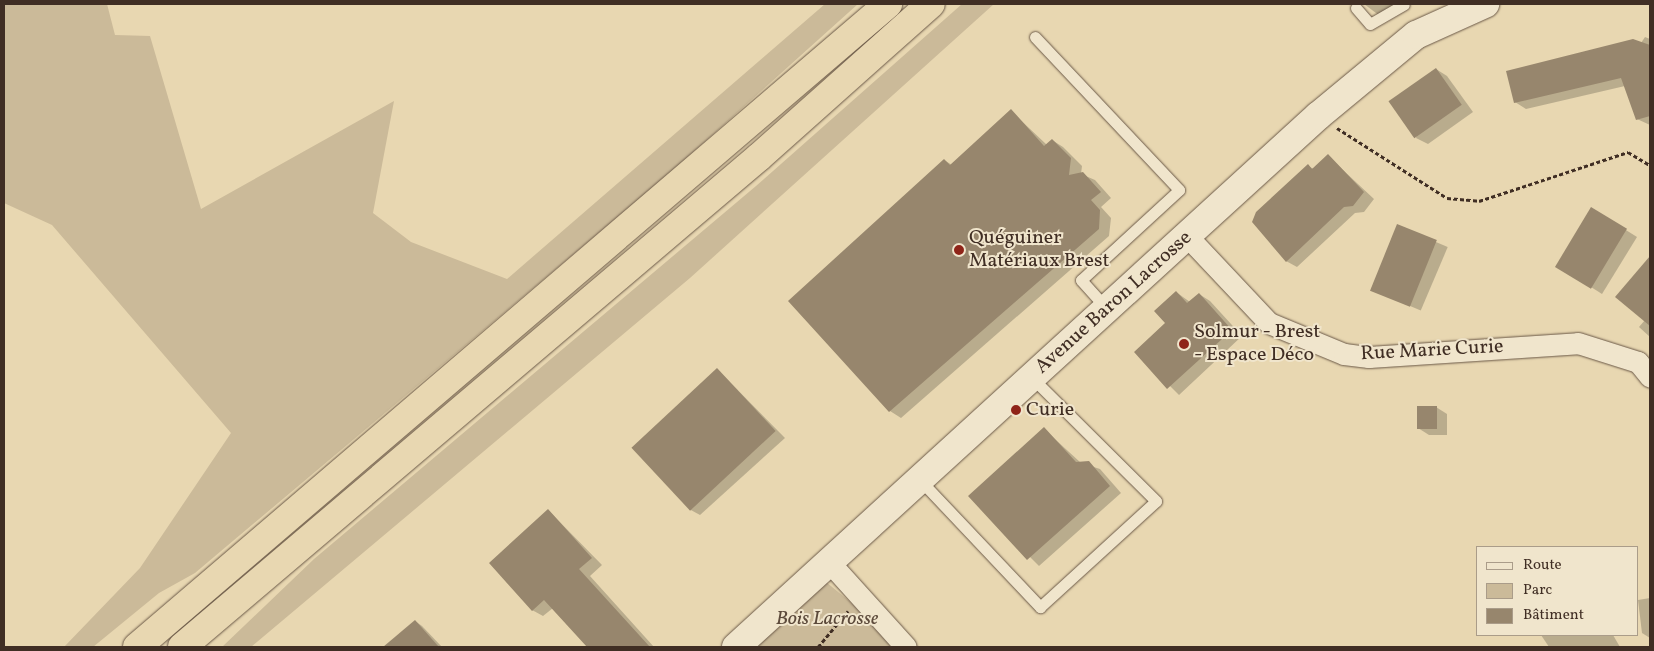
<!DOCTYPE html>
<meta charset="utf-8">
<style>
body{margin:0}
#map{position:relative;width:1654px;height:651px;overflow:hidden;background:#e8d7b1;font-family:Vollkorn,serif}
div>[style]{position:absolute}
.green>*{inset:0;background:#cbba99}
.shadow>*{inset:0;background:#0003;transform-origin:0 0}
.building>*{inset:0;background:#97866d;transform-origin:0 0}
.path>*{height:3px;margin-top:-1.5px;transform-origin:0;background:repeating-linear-gradient(90deg,#402e24 0 4px,transparent 0 6.5px)}
.roads{filter:drop-shadow(0 0 1px #6a5847) drop-shadow(0 0 1px #6a5847)}
.service>*{height:11px;margin:-5.5px;padding:0 5.5px;transform-origin:5.5px;border-radius:5.5px;background:#f0e5cc}
.minor>*{height:21px;margin:-10.5px;padding:0 10.5px;transform-origin:10.5px;border-radius:10.5px;background:#f0e5cc}
.tertiary>*{height:28px;margin:-14px;padding:0 14px;transform-origin:14px;border-radius:14px;background:#f0e5cc}
.trunk>*{height:28px;margin:-14px;padding:0 14px;transform-origin:14px;border-radius:14px;background:#e8d7b1}
.dots>*{width:14px;height:14px;translate:-50% -50%;box-sizing:border-box;border:2px solid #f0e5cc;border-radius:50%}
span{translate:-50% -50%;white-space:nowrap;text-align:center;line-height:1.15;-webkit-text-stroke:4px #f0e5cc;paint-order:stroke}
.poi-label{font-size:20px;color:#402e24}
.left{translate:0 -50%;text-align:left}
.street-label{font-size:20px;color:#402e24}
.park-label{font-size:20px;color:#5c4a3b;font-style:italic}
.frame{position:absolute;inset:0;border:5px solid #402e24;pointer-events:none}
.legend{position:absolute;left:1476px;top:546px;width:162px;height:90px;box-sizing:border-box;background:#f0e5cc;border:1px solid #aa9c89;margin:0;padding:6px 9px;list-style:none;font-size:15px;color:#402e24}
.legend li{display:flex;align-items:center;gap:10px;height:25px}
.legend b{width:25px;border:1px solid #aa9c89}
</style>
<div id="map">
<div class="green">
<div style="clip-path:polygon(4px 4px,107px 4px,115px 35px,150px 36px,201px 209px,394px 101px,373px 213px,411px 242px,507px 279px,825px 4px,858px 4px,671px 172px,195px 573px,159px 593px,93px 647px,64px 647px,140px 568px,231px 433px,52px 225px,4px 203px)"></div>
<div style="clip-path:polygon(962px 4px,994px 4px,690px 278px,251px 647px,222px 647px,314px 559px,756px 186px)"></div>
<div style="clip-path:polygon(826px 582px,905px 647px,753px 647px)"></div>
</div>
<div class="shadow">
<div style="clip-path:polygon(1364px 4px,1397px 4px,1380px 16px)"></div>
<div style="clip-path:polygon(1645px 37px,1650px 39px,1650px 125px,1637px 119px,1625px 86px,1526px 109px,1515px 102px,1641px 43px)"></div>
<div style="clip-path:polygon(1436px 69px,1447px 76px,1473px 112px,1428px 144px,1416px 138px)"></div>
<div style="clip-path:polygon(1011px 111px,1047px 145px,1052px 140px,1063px 147px,1082px 166px,1081px 174px,1095px 180px,1111px 198px,1101px 207px,1111px 218px,1109px 236px,901px 418px,890px 411px,790px 301px,944px 160px,952px 165px)"></div>
<div style="clip-path:polygon(1328px 156px,1374px 199px,1364px 212px,1355px 213px,1297px 267px,1286px 261px,1308px 166px,1314px 169px)"></div>
<div style="clip-path:polygon(1602px 215px,1637px 237px,1602px 294px,1591px 287px)"></div>
<div style="left:1398px;top:226px;width:54px;height:69px;rotate:23deg"></div>
<div style="clip-path:polygon(1650px 258px,1650px 337px,1639px 327px,1645px 320px,1617px 297px)"></div>
<div style="clip-path:polygon(1176px 292px,1190px 302px,1199px 294px,1210px 301px,1242px 336px,1179px 395px,1136px 352px,1167px 323px)"></div>
<div style="clip-path:polygon(717px 369px,785px 438px,700px 515px,689px 509px)"></div>
<div style="clip-path:polygon(1436px 407px,1447px 414px,1447px 435px,1429px 435px,1418px 428px)"></div>
<div style="clip-path:polygon(1044px 429px,1081px 463px,1100px 469px,1121px 493px,1039px 566px,969px 496px)"></div>
<div style="clip-path:polygon(549px 511px,602px 565px,590px 576px,654px 647px,588px 647px,553px 608px,543px 616px,532px 610px)"></div>
<div style="clip-path:polygon(1650px 598px,1650px 638px,1642px 633px,1638px 600px)"></div>
<div style="clip-path:polygon(415px 621px,422px 626px,442px 647px,400px 647px,393px 640px)"></div>
<div style="clip-path:polygon(1541px 635px,1613px 635px,1620px 647px,1549px 647px)"></div>
</div>
<div class="building">
<div style="clip-path:polygon(1633px 39px,1650px 45px,1650px 116px,1636px 120px,1621px 78px,1514px 103px,1506px 71px)"></div>
<div style="left:1436px;top:68px;width:45px;height:58px;rotate:55deg"></div>
<div style="clip-path:polygon(1011px 109px,1044px 146px,1052px 139px,1071px 158px,1069px 175px,1083px 172px,1101px 192px,1091px 200px,1100px 210px,1099px 229px,889px 412px,788px 301px,944px 159px,950px 165px)"></div>
<div style="clip-path:polygon(1328px 154px,1364px 192px,1353px 206px,1344px 207px,1286px 262px,1252px 222px,1256px 212px,1308px 164px,1312px 169px)"></div>
<div style="left:1591px;top:207px;width:42px;height:70px;rotate:31deg"></div>
<div style="left:1397px;top:224px;width:43px;height:72px;rotate:22deg"></div>
<div style="clip-path:polygon(1650px 256px,1650px 326px,1615px 297px)"></div>
<div style="clip-path:polygon(1176px 291px,1187px 303px,1199px 293px,1232px 330px,1167px 389px,1134px 352px,1165px 323px,1154px 311px)"></div>
<div style="left:717px;top:368px;width:86px;height:117px;rotate:47deg"></div>
<div style="left:1417px;top:406px;width:20px;height:23px"></div>
<div style="clip-path:polygon(1044px 427px,1076px 462px,1089px 461px,1110px 486px,1027px 560px,968px 496px)"></div>
<div style="clip-path:polygon(548px 509px,592px 558px,579px 569px,650px 647px,587px 647px,544px 600px,532px 611px,489px 563px)"></div>
<div style="clip-path:polygon(415px 620px,439px 647px,383px 647px)"></div>
</div>
<div class="path">
<div style="left:1337px;top:128px;width:130px;rotate:32.5deg"></div>
<div style="left:1447px;top:198px;width:32px;rotate:5deg"></div>
<div style="left:1479px;top:201px;width:157px;rotate:-18.2deg"></div>
<div style="left:1628px;top:152px;width:26px;rotate:31deg"></div>
<div style="left:818px;top:647px;width:47px;rotate:-50.2deg"></div>
</div>
<div class="roads">
<div class="service">
<div style="left:1356px;top:8px;width:21px;rotate:49deg"></div>
<div style="left:1370px;top:24px;width:39px;rotate:-30deg"></div>
<div style="left:1035px;top:37px;width:210px;rotate:46.7deg"></div>
<div style="left:1179px;top:190px;width:133px;rotate:137.4deg"></div>
<div style="left:1081px;top:280px;width:39px;rotate:48deg"></div>
<div style="left:920px;top:480px;width:175px;rotate:46.6deg"></div>
<div style="left:1040px;top:607px;width:157px;rotate:-42.4deg"></div>
<div style="left:1156px;top:501px;width:175px;rotate:-135.2deg"></div>
</div>
<div class="minor">
<div style="left:1187px;top:236px;width:120px;rotate:46.7deg"></div>
<div style="left:1269px;top:323px;width:81px;rotate:22.5deg"></div>
<div style="left:1344px;top:354px;width:25px;rotate:7deg"></div>
<div style="left:1369px;top:357px;width:209px;rotate:-3.8deg"></div>
<div style="left:1578px;top:343px;width:63px;rotate:17.6deg"></div>
<div style="left:1638px;top:362px;width:19px;rotate:51deg"></div>
<div style="left:830px;top:563px;width:113px;rotate:47.9deg"></div>
</div>
<div class="tertiary">
<div style="left:736px;top:647px;width:788px;rotate:-42.38deg"></div>
<div style="left:1318px;top:116px;width:127px;rotate:-39.6deg"></div>
<div style="left:1416px;top:35px;width:76px;rotate:-24.2deg"></div>
</div>
<div class="trunk">
<div style="left:137px;top:647px;width:989px;rotate:-40.57deg"></div>
<div style="left:182px;top:647px;width:757px;rotate:-40.34deg"></div>
<div style="left:759px;top:157px;width:230px;rotate:-41.7deg"></div>
</div>
</div>
<div class="dots">
<div style="left:959px;top:250px;background:#8f2418"></div>
<div style="left:1184px;top:344px;background:#8f2418"></div>
<div style="left:1016px;top:410px;background:#8f2418"></div>
</div>
<div class="poi-label">
<span class="left" style="left:969px;top:250px">Quéguiner<br>Matériaux Brest</span>
<span class="left" style="left:1194px;top:344px">Solmur - Brest<br>- Espace Déco</span>
<span class="left" style="left:1026px;top:410px">Curie</span>
</div>
<div class="street-label">
<span style="left:1114px;top:303px;rotate:-42deg">Avenue Baron Lacrosse</span>
<span style="left:1432px;top:351px;rotate:-3deg">Rue Marie Curie</span>
</div>
<div class="park-label">
<span style="left:827px;top:619px">Bois Lacrosse</span>
</div>
<div class="frame"></div>
<ul class="legend">
<li><b style="height:6px;background:#f0e5cc"></b>Route</li>
<li><b style="height:14px;background:#cbba99"></b>Parc</li>
<li><b style="height:14px;background:#97866d"></b>Bâtiment</li>
</ul>
</div>
